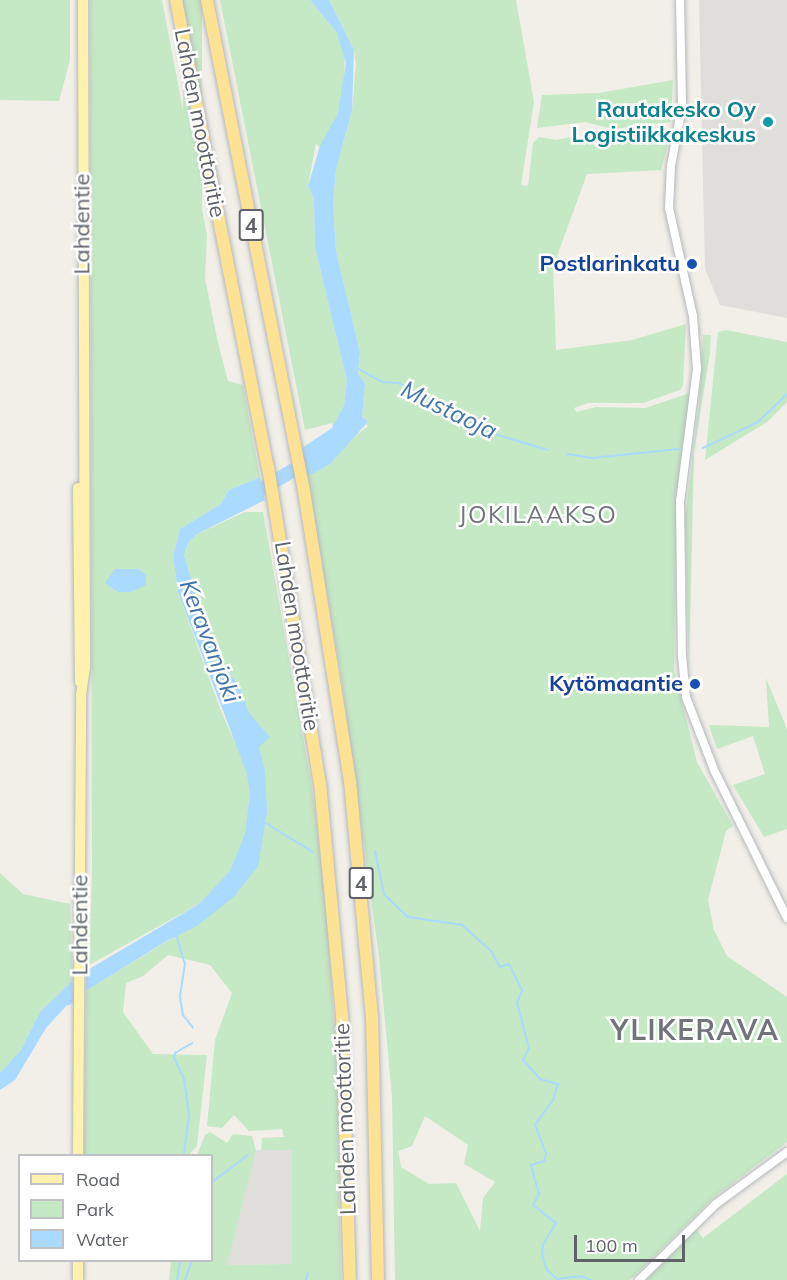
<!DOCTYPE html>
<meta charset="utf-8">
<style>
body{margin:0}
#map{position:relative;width:787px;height:1280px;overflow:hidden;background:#f1efe8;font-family:Mulish,sans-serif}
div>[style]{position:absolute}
.industrial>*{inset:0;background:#e0deda}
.green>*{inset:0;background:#c5e8c5;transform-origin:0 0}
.water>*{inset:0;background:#aadaff}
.stream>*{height:2px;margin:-1px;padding:0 1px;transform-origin:1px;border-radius:1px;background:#aadaff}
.river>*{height:14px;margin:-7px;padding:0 7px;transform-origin:7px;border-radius:7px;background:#aadaff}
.roads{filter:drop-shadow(0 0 2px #b5b8bc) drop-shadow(0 0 2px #b5b8bc)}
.minor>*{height:8px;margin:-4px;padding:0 4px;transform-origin:4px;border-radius:4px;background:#fff}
.major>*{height:10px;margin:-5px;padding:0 5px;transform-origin:5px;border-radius:5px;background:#fff2af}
.highway>*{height:12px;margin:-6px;padding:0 6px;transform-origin:6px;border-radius:6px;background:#fde293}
.dots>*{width:16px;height:16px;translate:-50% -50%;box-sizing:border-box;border:3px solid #fff;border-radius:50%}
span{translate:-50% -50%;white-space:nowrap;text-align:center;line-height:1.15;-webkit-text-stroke:5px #fff;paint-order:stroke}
.shield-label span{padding:2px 4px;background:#fff;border:2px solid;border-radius:4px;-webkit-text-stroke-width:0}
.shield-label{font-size:21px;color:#5f6368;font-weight:700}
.culture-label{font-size:22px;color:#0d838f;font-weight:700}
.right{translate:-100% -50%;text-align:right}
.street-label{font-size:22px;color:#5f6368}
.transit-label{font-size:22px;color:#164399;font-weight:700}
.water-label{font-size:24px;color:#4174aa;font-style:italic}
.neighbourhood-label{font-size:24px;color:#70757a;letter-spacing:1.5px}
.district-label{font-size:28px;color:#70757a;font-weight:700;letter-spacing:1.5px}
.legend{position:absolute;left:18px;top:1154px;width:195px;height:108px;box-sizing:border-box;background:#fff;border:2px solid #bfc1c3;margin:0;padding:8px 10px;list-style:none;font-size:18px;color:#5f6368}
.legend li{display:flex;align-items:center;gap:12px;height:30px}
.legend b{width:30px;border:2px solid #bfc1c3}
.scale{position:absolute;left:574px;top:1235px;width:111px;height:27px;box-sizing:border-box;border:3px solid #5f6368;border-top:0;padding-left:8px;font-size:18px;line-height:21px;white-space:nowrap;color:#5f6368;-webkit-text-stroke:4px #fff;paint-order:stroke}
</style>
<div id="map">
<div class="industrial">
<div style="clip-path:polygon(699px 0,787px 0,787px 318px,720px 305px,705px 269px)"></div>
<div style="clip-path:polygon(254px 1150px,292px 1150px,292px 1264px,226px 1265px)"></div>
</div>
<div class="green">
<div style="clip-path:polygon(0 0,70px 0,70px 60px,59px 101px,0 100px)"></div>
<div style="clip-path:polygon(90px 0,162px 0,207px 235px,205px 278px,218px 343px,228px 381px,243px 385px,260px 477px,229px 490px,221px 504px,180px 529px,173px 556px,178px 592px,221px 711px,255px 788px,241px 866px,199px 904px,89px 965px,92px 870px)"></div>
<div style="left:183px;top:0;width:19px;height:211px"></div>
<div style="clip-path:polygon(220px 0,310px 0,337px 33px,345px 52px,344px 87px,338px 113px,320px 148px,316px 143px,308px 186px,314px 198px,315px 247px,347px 381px,344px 405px,333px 427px,332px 423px,305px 430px)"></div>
<div style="clip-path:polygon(evenodd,329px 0,516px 0,534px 102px,521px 185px,528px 186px,533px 143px,539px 137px,556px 140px,575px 136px,596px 146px,659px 139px,668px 143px,661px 170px,587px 174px,553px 267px,556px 350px,632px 340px,686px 324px,683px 385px,680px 390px,643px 403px,588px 403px,574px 408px,576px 412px,596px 407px,645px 408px,690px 393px,677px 497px,674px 670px,697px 762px,733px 826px,726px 831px,708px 900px,714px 930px,727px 956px,787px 997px,787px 1142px,713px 1198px,630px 1280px,395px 1280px,392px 1097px,379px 957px,341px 675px,307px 475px,368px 426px,362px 416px,365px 384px,358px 373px,360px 352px,336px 251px,333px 203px,336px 170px,352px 111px,356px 64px,354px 50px,329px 0,425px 1116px,468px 1145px,464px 1164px,495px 1182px,483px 1198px,480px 1231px,456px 1183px,429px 1184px,401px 1167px,398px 1151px,412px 1146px,425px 1116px)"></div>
<div style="clip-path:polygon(673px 80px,671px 122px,613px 129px,585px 122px,537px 128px,542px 95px,599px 93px)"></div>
<div style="clip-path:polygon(726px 330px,787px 342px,787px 402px,767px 422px,705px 460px,718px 332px)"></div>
<div style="clip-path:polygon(703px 335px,711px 335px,710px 353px,694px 452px,689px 670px,685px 520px,699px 403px)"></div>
<div style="clip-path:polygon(245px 512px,263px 512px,313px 793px,326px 907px,337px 1062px,341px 1280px,169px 1280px,171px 1261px,212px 1260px,212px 1156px,197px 1155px,205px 1135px,210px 1132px,227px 1143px,233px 1134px,252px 1136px,256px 1150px,227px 1265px,292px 1264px,292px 1150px,261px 1150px,262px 1138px,284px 1137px,282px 1129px,249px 1131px,234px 1115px,222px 1128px,207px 1126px,215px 1040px,232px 993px,210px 965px,168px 955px,143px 976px,126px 983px,123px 1012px,153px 1054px,207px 1055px,197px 1146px,189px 1155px,84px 1156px,86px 991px,177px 935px,240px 887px,259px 744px,239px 685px,213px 652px,184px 555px,188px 543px,197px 534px)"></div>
<div style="clip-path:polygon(766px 678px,787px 729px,787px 829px,764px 837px,733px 785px,765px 774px,753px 736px,717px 749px,709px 725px,769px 727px)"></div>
<div style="clip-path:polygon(0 873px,23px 894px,70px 904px,73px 980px,40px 1012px,21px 1050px,0 1073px)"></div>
<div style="clip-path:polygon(787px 1174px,787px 1280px,646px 1280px,696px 1229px,703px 1238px)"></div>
</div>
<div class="water">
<div style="clip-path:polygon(310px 0,329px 0,354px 50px,352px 111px,336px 170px,333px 203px,336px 251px,360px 352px,358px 373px,365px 384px,362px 417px,368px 422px,330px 464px,307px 477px,302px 448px,332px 428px,344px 405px,347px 381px,315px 247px,314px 198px,308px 186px,320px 146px,338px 113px,346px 63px,337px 33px)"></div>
<div style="clip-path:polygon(260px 477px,265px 500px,197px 534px,188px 543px,184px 555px,213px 652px,239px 685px,249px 713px,270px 737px,259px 747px,265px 771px,267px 812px,258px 866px,234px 897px,197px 926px,168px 940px,86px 991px,86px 971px,199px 904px,230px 871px,245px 834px,250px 794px,247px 774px,178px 592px,173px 556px,180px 529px,221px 504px,229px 490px)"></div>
<div style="clip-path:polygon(115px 569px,138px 569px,146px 575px,146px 585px,131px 592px,118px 592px,105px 583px)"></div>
<div style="clip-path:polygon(73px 980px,74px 1003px,66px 1006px,46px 1028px,15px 1080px,0 1090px,0 1073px,21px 1050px,40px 1012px)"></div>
</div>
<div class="stream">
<div style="left:357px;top:368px;width:29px;rotate:29deg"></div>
<div style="left:382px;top:382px;width:17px;rotate:3deg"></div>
<div style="left:399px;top:383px;width:108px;rotate:28.2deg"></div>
<div style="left:494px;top:434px;width:56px;rotate:16.5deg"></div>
<div style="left:703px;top:448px;width:61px;rotate:-25.3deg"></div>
<div style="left:758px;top:422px;width:40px;rotate:-44deg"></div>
<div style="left:567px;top:454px;width:25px;rotate:9deg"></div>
<div style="left:592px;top:458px;width:87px;rotate:-5.9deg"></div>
<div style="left:264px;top:822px;width:57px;rotate:31.5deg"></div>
<div style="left:375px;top:851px;width:44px;rotate:78.2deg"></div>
<div style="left:384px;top:894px;width:33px;rotate:44deg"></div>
<div style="left:408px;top:917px;width:55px;rotate:8.4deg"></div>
<div style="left:462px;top:925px;width:39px;rotate:42deg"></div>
<div style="left:491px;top:951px;width:18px;rotate:61deg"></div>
<div style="left:500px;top:967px;width:9px;rotate:-18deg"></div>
<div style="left:509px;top:964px;width:30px;rotate:64deg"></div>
<div style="left:522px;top:991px;width:13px;rotate:113deg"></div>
<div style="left:517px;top:1003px;width:47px;rotate:75.1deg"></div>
<div style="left:529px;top:1048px;width:13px;rotate:117deg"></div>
<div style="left:523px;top:1060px;width:25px;rotate:48deg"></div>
<div style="left:540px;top:1079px;width:19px;rotate:16deg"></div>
<div style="left:558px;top:1084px;width:17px;rotate:107deg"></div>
<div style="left:553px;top:1100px;width:31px;rotate:126deg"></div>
<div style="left:535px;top:1125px;width:31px;rotate:69deg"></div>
<div style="left:546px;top:1154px;width:7px;rotate:106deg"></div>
<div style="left:544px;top:1161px;width:14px;rotate:163deg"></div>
<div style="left:531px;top:1165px;width:30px;rotate:75deg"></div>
<div style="left:539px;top:1194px;width:13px;rotate:119deg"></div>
<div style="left:533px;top:1205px;width:29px;rotate:38deg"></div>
<div style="left:556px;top:1223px;width:26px;rotate:121deg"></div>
<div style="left:543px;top:1245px;width:10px;rotate:96deg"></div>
<div style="left:542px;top:1255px;width:16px;rotate:72deg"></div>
<div style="left:547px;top:1270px;width:13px;rotate:42deg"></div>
<div style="left:557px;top:1279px;width:23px;rotate:-7deg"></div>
<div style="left:580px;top:1276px;width:12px;rotate:20deg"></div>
<div style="left:176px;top:935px;width:30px;rotate:73deg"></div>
<div style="left:185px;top:964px;width:33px;rotate:99deg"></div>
<div style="left:180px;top:997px;width:18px;rotate:81deg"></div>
<div style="left:183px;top:1015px;width:16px;rotate:52deg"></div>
<div style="left:184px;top:1155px;width:41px;rotate:-83deg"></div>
<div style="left:189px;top:1114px;width:35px;rotate:-98deg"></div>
<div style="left:184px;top:1079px;width:23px;rotate:-115deg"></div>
<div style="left:174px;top:1058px;width:5px;rotate:-79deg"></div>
<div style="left:175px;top:1053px;width:20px;rotate:-30deg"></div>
<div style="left:212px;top:1182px;width:45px;rotate:-36.9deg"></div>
<div style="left:177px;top:1280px;width:20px;rotate:-81deg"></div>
<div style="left:185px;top:1280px;width:21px;rotate:-71deg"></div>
<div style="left:306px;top:1280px;width:7px;rotate:-74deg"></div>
</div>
<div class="river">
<div style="left:247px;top:498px;width:74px;rotate:-31.1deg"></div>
</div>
<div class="roads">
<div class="minor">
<div style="left:680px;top:0;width:106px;rotate:88.9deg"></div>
<div style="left:682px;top:106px;width:61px;rotate:100.4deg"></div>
<div style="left:671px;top:166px;width:42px;rotate:92.7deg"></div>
<div style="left:669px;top:208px;width:111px;rotate:77.5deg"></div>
<div style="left:693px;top:316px;width:53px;rotate:85.7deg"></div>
<div style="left:697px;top:369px;width:133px;rotate:97.3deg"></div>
<div style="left:680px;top:501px;width:155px;rotate:89.3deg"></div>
<div style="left:682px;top:656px;width:41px;rotate:84.4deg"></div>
<div style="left:686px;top:697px;width:80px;rotate:68.9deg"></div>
<div style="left:715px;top:772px;width:163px;rotate:63.7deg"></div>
<div style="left:639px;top:1280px;width:108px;rotate:-44.6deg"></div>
<div style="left:716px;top:1204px;width:88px;rotate:-36.2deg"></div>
</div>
<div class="major">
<div style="left:78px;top:488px;width:194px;rotate:89.4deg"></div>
<div style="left:78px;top:1156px;width:461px;rotate:-89.6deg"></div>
<div style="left:81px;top:695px;width:27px;rotate:-82deg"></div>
<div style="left:85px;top:668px;width:668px;rotate:-90.17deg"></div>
<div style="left:78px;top:1280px;width:20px;rotate:-90deg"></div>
</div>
<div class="highway">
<div style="left:176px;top:0;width:476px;rotate:78.9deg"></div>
<div style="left:268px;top:467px;width:320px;rotate:80.7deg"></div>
<div style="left:320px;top:783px;width:235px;rotate:84.6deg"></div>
<div style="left:342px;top:1017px;width:263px;rotate:88.3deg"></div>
<div style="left:207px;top:0;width:500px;rotate:78.82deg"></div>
<div style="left:304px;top:491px;width:294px;rotate:81deg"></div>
<div style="left:350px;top:781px;width:236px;rotate:84.7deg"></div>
<div style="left:372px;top:1016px;width:264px;rotate:88.7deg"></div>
</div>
</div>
<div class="dots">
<div style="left:768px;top:122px;background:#0f9aa8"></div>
<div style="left:692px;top:264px;background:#1a4fb4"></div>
<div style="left:695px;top:684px;background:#1a4fb4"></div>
</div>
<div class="shield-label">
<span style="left:251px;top:225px">4</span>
<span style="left:361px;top:883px">4</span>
</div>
<div class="culture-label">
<span class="right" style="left:756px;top:122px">Rautakesko Oy<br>Logistiikkakeskus</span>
</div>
<div class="street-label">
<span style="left:200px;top:123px;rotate:79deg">Lahden moottoritie</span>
<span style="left:82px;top:224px;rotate:-90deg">Lahdentie</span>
<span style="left:297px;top:636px;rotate:81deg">Lahden moottoritie</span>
<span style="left:80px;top:925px;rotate:-90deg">Lahdentie</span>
<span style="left:345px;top:1119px;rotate:-92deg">Lahden moottoritie</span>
</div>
<div class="transit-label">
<span class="right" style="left:680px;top:264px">Postlarinkatu</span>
<span class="right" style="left:683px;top:684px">Kytömaantie</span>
</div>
<div class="water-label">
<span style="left:449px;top:410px;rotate:26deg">Mustaoja</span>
<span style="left:210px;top:641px;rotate:69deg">Keravanjoki</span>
</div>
<div class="neighbourhood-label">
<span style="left:538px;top:515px">JOKILAAKSO</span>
</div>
<div class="district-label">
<span style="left:695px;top:1030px">YLIKERAVA</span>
</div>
<ul class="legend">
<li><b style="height:8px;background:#fff2af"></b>Road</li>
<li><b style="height:16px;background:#c5e8c5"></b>Park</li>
<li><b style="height:16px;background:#aadaff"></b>Water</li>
</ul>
<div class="scale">100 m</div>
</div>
